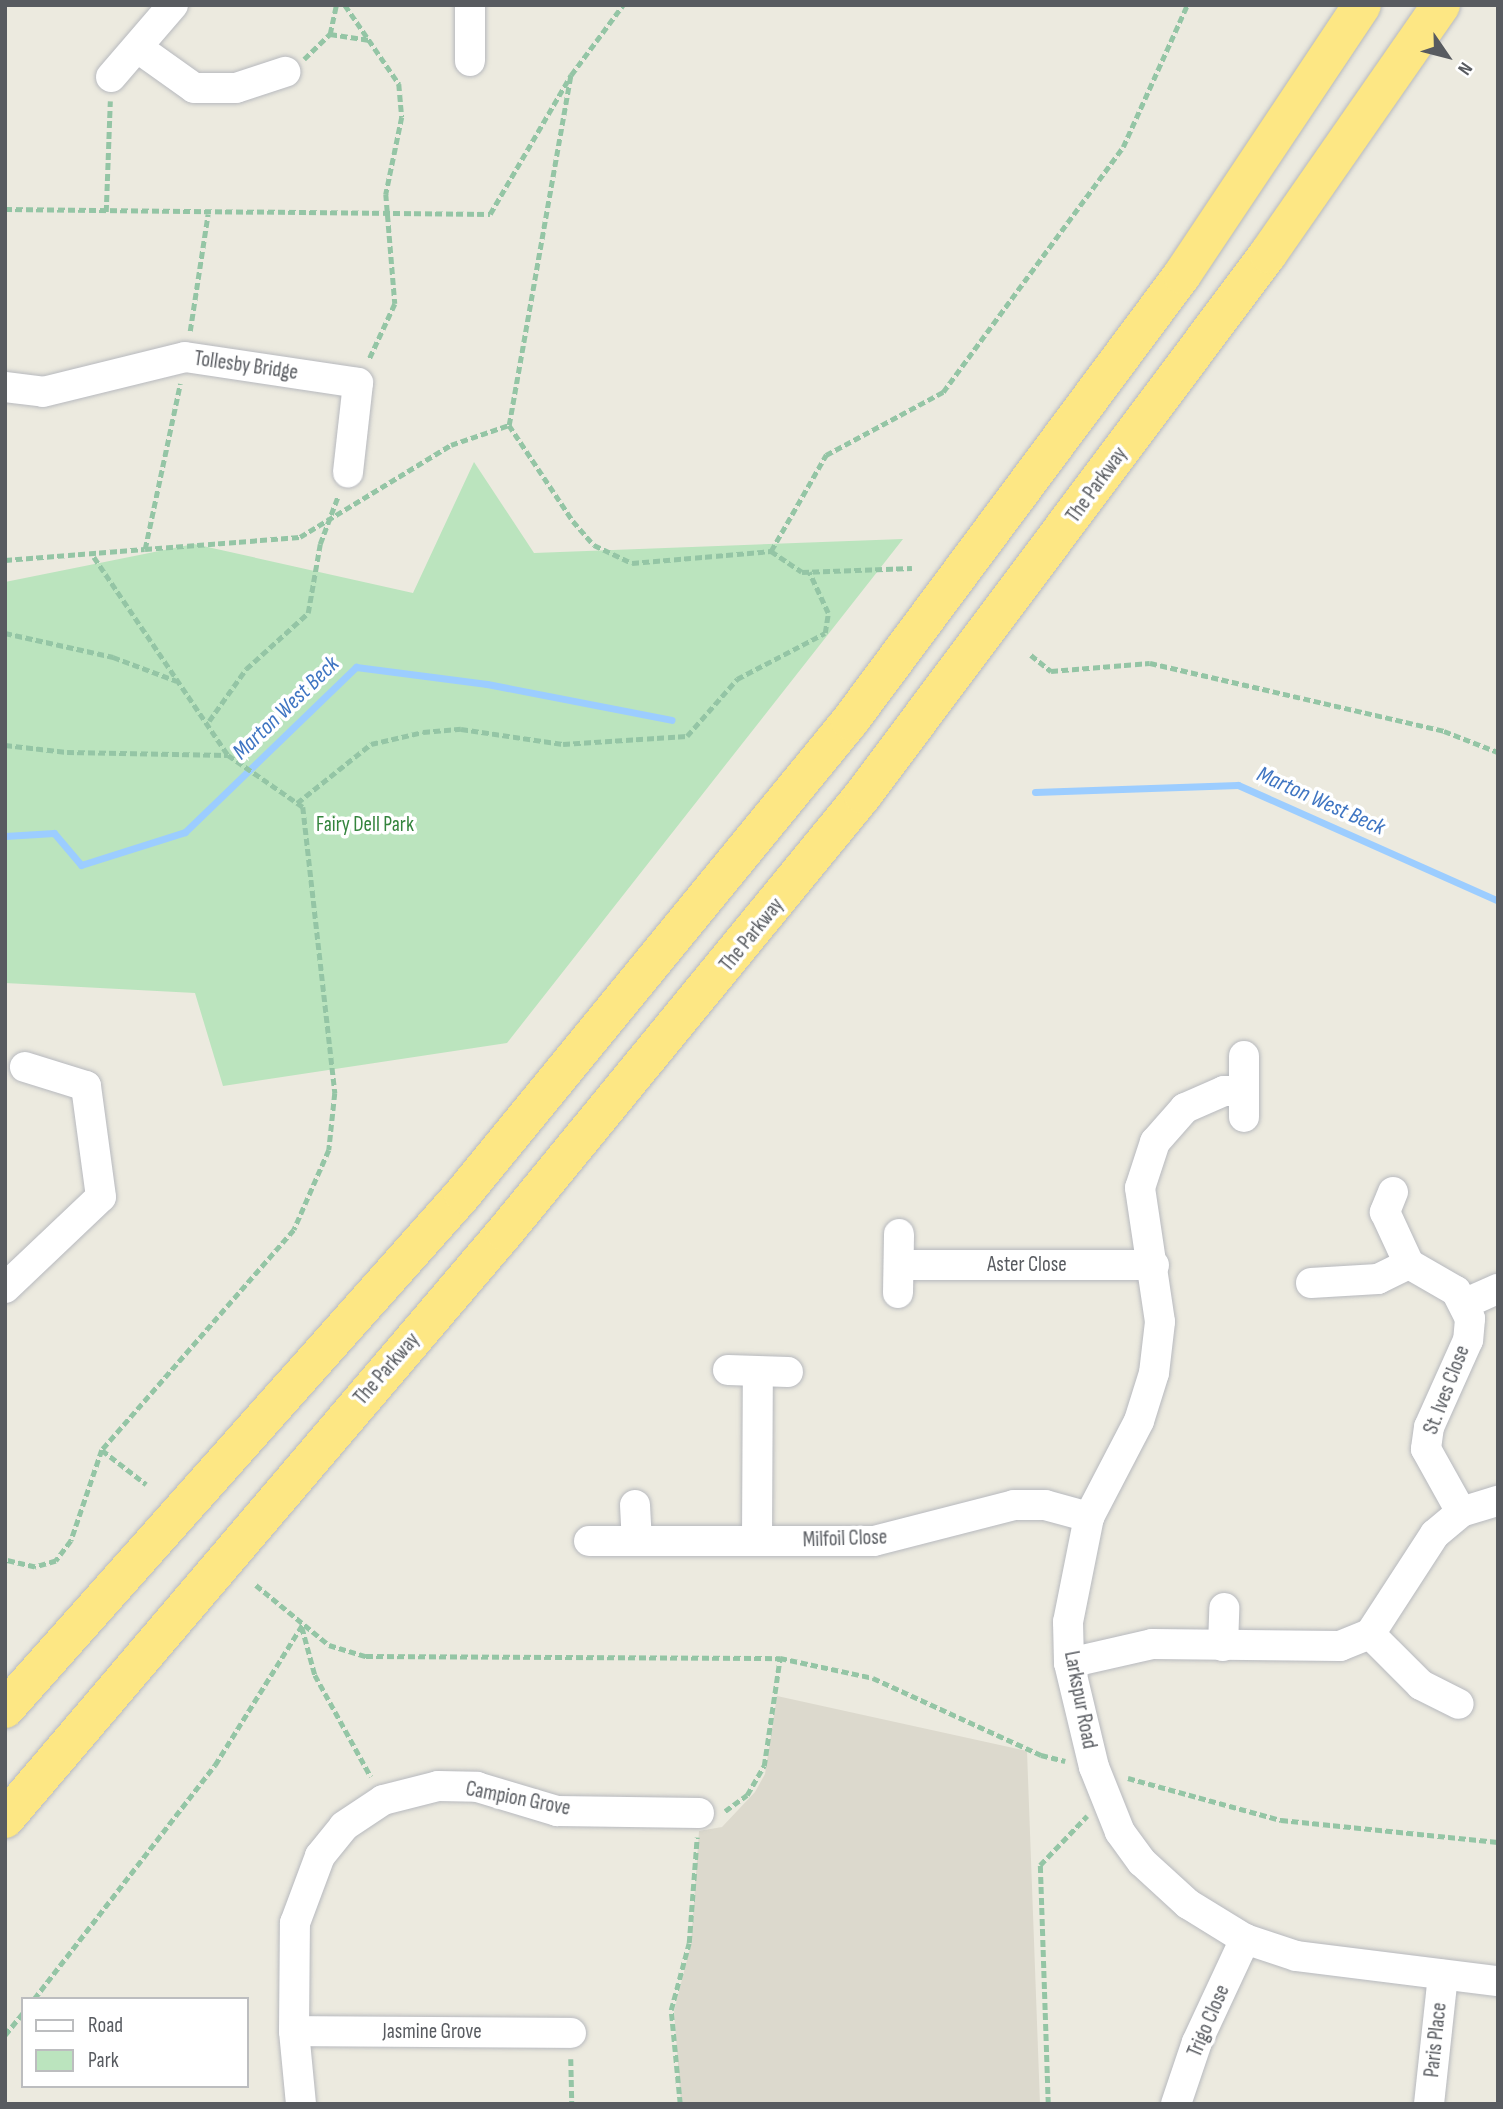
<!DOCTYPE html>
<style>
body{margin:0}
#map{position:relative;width:1503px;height:2109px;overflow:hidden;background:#eceadf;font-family:"Sofia Sans Condensed",sans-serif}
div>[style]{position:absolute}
.education>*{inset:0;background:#dcd9cd}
.green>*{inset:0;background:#bbe4be}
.stream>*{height:7px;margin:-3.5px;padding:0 3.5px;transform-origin:3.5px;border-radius:3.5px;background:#9ccdff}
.path>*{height:4.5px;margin-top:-2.25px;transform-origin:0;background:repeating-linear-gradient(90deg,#94c5a5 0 7px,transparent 0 10.5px)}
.roads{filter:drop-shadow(0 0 2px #b7b9be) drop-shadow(0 0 2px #b7b9be)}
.minor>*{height:30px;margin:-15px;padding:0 15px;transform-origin:15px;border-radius:15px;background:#fff}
.highway>*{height:38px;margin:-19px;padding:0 19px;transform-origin:19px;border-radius:19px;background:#fde784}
span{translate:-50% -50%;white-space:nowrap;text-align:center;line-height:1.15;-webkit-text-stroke:7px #fff;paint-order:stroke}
.street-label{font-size:21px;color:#585b60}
.park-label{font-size:21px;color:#34843d}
.water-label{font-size:23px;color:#3f75c2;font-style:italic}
.frame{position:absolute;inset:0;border:7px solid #585b60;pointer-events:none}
.legend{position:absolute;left:21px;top:1997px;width:228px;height:91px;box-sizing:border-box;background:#fff;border:2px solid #bcbdbf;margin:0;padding:9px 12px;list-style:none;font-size:21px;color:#585b60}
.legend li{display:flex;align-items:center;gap:14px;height:35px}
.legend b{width:35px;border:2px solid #bcbdbf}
.north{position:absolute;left:1412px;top:21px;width:70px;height:70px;-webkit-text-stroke:5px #fff;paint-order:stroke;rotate:125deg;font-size:19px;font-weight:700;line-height:28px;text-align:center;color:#585b60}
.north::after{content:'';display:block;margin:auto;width:24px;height:32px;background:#585b60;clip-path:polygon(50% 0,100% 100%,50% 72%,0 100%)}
</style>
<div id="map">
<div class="education">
<div style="clip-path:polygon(777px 1696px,1027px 1751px,1040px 2104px,681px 2104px,674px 2011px,691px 1944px,699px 1831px,722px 1827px,755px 1792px,765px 1774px)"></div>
</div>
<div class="green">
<div style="clip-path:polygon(474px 462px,534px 553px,903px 539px,507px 1043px,223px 1086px,195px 993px,5px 983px,5px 582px,194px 544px,413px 593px)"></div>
</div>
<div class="stream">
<div style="left:1035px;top:792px;width:203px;rotate:-2deg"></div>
<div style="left:1238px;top:785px;width:285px;rotate:24deg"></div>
<div style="left:5px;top:836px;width:49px;rotate:-3.5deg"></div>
<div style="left:54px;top:833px;width:42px;rotate:49.8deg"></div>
<div style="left:81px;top:865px;width:109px;rotate:-17.6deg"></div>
<div style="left:185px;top:832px;width:238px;rotate:-44deg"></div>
<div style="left:356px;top:667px;width:132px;rotate:7.4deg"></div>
<div style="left:487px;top:684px;width:188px;rotate:11deg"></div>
</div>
<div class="path">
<div style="left:345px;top:5px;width:96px;rotate:55.6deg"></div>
<div style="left:399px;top:84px;width:33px;rotate:85deg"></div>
<div style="left:402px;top:117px;width:79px;rotate:101.7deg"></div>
<div style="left:386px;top:194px;width:110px;rotate:85.3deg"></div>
<div style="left:395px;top:304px;width:62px;rotate:114.9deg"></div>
<div style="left:330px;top:34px;width:40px;rotate:8.5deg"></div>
<div style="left:304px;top:59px;width:36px;rotate:-44deg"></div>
<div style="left:330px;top:34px;width:30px;rotate:-78deg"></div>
<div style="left:5px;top:209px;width:485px;rotate:0.6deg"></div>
<div style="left:490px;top:214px;width:161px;rotate:-59.8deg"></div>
<div style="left:571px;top:75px;width:87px;rotate:-53.4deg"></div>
<div style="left:106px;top:212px;width:111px;rotate:-87.9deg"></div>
<div style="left:190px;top:331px;width:118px;rotate:-81.3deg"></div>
<div style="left:509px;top:425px;width:115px;rotate:56.3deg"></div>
<div style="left:573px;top:521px;width:32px;rotate:49deg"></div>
<div style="left:594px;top:545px;width:42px;rotate:25.3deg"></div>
<div style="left:632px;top:563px;width:140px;rotate:-4.9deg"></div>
<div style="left:771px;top:551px;width:37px;rotate:34deg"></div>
<div style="left:802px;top:572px;width:110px;rotate:-2.1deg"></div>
<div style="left:145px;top:549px;width:155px;rotate:-4.4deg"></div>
<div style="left:300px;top:537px;width:177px;rotate:-31.4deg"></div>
<div style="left:451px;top:445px;width:61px;rotate:-19deg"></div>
<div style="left:509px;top:425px;width:355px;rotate:-80deg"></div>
<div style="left:771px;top:551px;width:111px;rotate:-60.2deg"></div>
<div style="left:826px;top:455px;width:133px;rotate:-28.3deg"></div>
<div style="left:943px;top:392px;width:304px;rotate:-53.7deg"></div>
<div style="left:1123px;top:147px;width:156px;rotate:-65.7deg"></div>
<div style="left:94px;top:557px;width:239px;rotate:55.9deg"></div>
<div style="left:5px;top:560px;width:140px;rotate:-4.5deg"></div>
<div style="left:145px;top:549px;width:169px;rotate:-78deg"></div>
<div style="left:5px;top:633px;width:111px;rotate:12.5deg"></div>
<div style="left:113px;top:657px;width:68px;rotate:20.6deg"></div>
<div style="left:1031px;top:655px;width:26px;rotate:39deg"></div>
<div style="left:1051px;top:671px;width:99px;rotate:-4.6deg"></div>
<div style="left:1150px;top:663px;width:302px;rotate:13deg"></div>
<div style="left:1444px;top:731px;width:58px;rotate:21.3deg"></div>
<div style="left:209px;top:721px;width:64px;rotate:-54.6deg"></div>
<div style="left:246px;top:669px;width:84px;rotate:-42.1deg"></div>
<div style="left:308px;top:613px;width:70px;rotate:-80.1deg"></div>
<div style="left:320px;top:544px;width:51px;rotate:-69.4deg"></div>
<div style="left:5px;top:745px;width:62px;rotate:6.4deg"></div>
<div style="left:67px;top:752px;width:161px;rotate:1.1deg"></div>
<div style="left:228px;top:755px;width:91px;rotate:34.7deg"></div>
<div style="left:303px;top:807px;width:288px;rotate:83.6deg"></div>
<div style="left:335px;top:1093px;width:57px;rotate:96deg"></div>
<div style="left:329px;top:1150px;width:87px;rotate:113.6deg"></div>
<div style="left:294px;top:1230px;width:292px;rotate:131.1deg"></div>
<div style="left:102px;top:1450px;width:96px;rotate:108.8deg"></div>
<div style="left:71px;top:1541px;width:25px;rotate:127deg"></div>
<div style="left:56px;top:1561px;width:22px;rotate:164deg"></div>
<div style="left:35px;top:1567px;width:31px;rotate:-167deg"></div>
<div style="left:297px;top:803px;width:95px;rotate:-38.6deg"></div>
<div style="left:371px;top:744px;width:53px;rotate:-13deg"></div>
<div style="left:423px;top:732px;width:38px;rotate:-5deg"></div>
<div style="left:461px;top:729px;width:103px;rotate:8.4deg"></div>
<div style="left:563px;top:744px;width:124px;rotate:-3.7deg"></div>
<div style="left:687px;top:736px;width:76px;rotate:-48.7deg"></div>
<div style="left:737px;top:679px;width:99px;rotate:-27.6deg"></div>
<div style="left:825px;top:633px;width:20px;rotate:-81deg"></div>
<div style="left:828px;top:613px;width:45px;rotate:-114.9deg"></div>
<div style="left:102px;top:1450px;width:56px;rotate:37.7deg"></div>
<div style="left:256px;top:1585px;width:94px;rotate:39.4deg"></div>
<div style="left:329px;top:1645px;width:39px;rotate:17deg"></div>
<div style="left:366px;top:1656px;width:414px;rotate:0.3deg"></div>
<div style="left:780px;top:1658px;width:95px;rotate:12.1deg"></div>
<div style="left:873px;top:1678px;width:185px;rotate:24.6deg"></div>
<div style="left:1041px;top:1755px;width:25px;rotate:14deg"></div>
<div style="left:302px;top:1627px;width:50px;rotate:74.8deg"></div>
<div style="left:315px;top:1675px;width:116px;rotate:61.2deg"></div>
<div style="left:1128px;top:1778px;width:159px;rotate:15.4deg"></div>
<div style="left:1281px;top:1820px;width:218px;rotate:5.8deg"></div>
<div style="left:725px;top:1811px;width:27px;rotate:-36deg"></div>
<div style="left:747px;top:1795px;width:34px;rotate:-60deg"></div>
<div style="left:764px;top:1766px;width:109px;rotate:-81.6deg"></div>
<div style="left:34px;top:1999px;width:296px;rotate:-52.3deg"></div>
<div style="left:215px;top:1765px;width:165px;rotate:-58.1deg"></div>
<div style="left:5px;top:2035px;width:28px;rotate:-51deg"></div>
<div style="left:571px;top:2059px;width:45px;rotate:88.7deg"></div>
<div style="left:680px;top:2104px;width:94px;rotate:-95.5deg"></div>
<div style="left:671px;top:2010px;width:69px;rotate:-75deg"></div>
<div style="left:689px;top:1943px;width:106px;rotate:-85.7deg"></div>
<div style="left:1048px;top:2104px;width:239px;rotate:-91.9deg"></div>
<div style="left:1040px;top:1865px;width:68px;rotate:-46.2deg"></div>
</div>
<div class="roads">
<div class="minor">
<div style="left:138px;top:48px;width:69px;rotate:35.5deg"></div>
<div style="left:194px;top:88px;width:42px"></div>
<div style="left:236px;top:88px;width:52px;rotate:-18.1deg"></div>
<div style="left:470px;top:61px;width:56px;rotate:-90deg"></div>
<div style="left:111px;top:77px;width:95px;rotate:-49.3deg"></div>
<div style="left:5px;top:387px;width:38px;rotate:7deg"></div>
<div style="left:43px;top:392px;width:146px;rotate:-13.8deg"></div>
<div style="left:185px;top:357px;width:175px;rotate:8.5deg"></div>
<div style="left:358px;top:383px;width:90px;rotate:96.4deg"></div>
<div style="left:1243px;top:1091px;width:19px;rotate:180deg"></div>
<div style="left:1224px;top:1091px;width:43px;rotate:156.4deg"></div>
<div style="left:1185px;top:1108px;width:45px;rotate:131.4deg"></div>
<div style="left:1155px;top:1142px;width:48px;rotate:108.1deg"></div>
<div style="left:1140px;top:1188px;width:135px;rotate:81.5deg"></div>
<div style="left:1160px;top:1322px;width:51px;rotate:96.7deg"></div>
<div style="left:1154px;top:1373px;width:50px;rotate:107.4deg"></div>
<div style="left:1139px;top:1421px;width:108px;rotate:117.5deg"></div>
<div style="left:1089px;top:1517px;width:107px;rotate:101.3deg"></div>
<div style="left:1068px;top:1622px;width:41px;rotate:88.6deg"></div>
<div style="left:1069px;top:1663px;width:107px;rotate:76.5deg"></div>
<div style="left:1094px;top:1767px;width:70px;rotate:68.2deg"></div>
<div style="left:1120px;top:1832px;width:37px;rotate:54deg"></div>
<div style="left:1142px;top:1862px;width:62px;rotate:42.4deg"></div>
<div style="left:1188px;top:1904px;width:67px;rotate:31.6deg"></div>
<div style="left:1245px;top:1939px;width:54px;rotate:18.4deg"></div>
<div style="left:1296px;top:1956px;width:204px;rotate:7.1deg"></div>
<div style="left:1244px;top:1117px;width:61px;rotate:-90deg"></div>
<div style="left:1393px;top:1192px;width:22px;rotate:112deg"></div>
<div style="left:1385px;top:1212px;width:57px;rotate:65.2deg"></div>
<div style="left:1409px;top:1264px;width:54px;rotate:29.9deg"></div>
<div style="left:1456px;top:1291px;width:31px;rotate:63deg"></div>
<div style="left:1470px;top:1319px;width:21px;rotate:95deg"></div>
<div style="left:1468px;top:1340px;width:95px;rotate:114.1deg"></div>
<div style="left:1429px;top:1427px;width:22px;rotate:98deg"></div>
<div style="left:1426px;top:1449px;width:72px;rotate:60.9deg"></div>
<div style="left:900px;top:1265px;width:254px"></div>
<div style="left:1311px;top:1283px;width:67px;rotate:-3.4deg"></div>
<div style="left:1378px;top:1279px;width:34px;rotate:-26deg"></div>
<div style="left:5px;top:1288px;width:132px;rotate:-43.5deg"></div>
<div style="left:101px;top:1197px;width:112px;rotate:-97.7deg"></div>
<div style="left:86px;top:1086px;width:64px;rotate:-162.7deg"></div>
<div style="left:898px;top:1293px;width:59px;rotate:-89deg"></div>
<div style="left:1466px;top:1303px;width:34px;rotate:-24deg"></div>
<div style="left:728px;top:1370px;width:60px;rotate:1.9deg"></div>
<div style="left:635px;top:1505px;width:36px;rotate:87deg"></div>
<div style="left:757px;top:1540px;width:168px;rotate:-89.7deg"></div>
<div style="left:589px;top:1541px;width:285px"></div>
<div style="left:874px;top:1541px;width:145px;rotate:-14.4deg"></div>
<div style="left:1014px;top:1505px;width:31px"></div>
<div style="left:1045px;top:1505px;width:46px;rotate:15.3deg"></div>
<div style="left:1370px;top:1634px;width:72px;rotate:45deg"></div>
<div style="left:1421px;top:1685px;width:42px;rotate:26.6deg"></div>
<div style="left:1223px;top:1646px;width:38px;rotate:-88deg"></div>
<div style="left:1069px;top:1663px;width:85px;rotate:-12.9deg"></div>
<div style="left:1152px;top:1644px;width:188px;rotate:0.6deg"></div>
<div style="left:1340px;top:1646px;width:32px;rotate:-22deg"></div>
<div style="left:1370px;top:1634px;width:119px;rotate:-57deg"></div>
<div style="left:1435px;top:1534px;width:34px;rotate:-40deg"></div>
<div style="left:1461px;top:1512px;width:39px;rotate:-17deg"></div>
<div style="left:294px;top:2031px;width:277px;rotate:0.4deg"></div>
<div style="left:301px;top:2104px;width:73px;rotate:-95.5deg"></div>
<div style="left:294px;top:2031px;width:108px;rotate:-89.5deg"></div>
<div style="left:295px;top:1923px;width:72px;rotate:-69.5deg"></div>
<div style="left:320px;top:1856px;width:38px;rotate:-51deg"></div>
<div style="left:344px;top:1826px;width:47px;rotate:-33.7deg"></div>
<div style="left:383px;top:1800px;width:57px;rotate:-14.3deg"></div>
<div style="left:438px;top:1786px;width:39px;rotate:1deg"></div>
<div style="left:477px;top:1787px;width:84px;rotate:16.7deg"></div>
<div style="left:557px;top:1811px;width:142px;rotate:0.8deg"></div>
<div style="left:1176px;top:2104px;width:65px;rotate:-71.3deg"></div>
<div style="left:1197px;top:2042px;width:114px;rotate:-65deg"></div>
<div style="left:1429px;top:2104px;width:130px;rotate:-83.8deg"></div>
</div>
<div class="highway">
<div style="left:5px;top:1709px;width:689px;rotate:-48.35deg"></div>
<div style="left:463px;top:1194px;width:611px;rotate:-50.71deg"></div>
<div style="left:850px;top:721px;width:556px;rotate:-53.34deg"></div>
<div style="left:1182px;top:275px;width:324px;rotate:-56.3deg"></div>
<div style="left:5px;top:1819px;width:771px;rotate:-49.58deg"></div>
<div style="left:505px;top:1232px;width:565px;rotate:-50.67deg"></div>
<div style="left:863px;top:795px;width:676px;rotate:-53.18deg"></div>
<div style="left:1268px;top:254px;width:303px;rotate:-55.2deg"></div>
</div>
</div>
<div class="street-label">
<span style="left:246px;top:366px;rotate:8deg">Tollesby Bridge</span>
<span style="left:1097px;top:485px;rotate:-54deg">The Parkway</span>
<span style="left:752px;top:935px;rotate:-51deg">The Parkway</span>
<span style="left:1027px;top:1265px">Aster Close</span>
<span style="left:387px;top:1369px;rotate:-49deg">The Parkway</span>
<span style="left:1447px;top:1390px;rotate:-69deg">St. Ives Close</span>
<span style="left:845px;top:1539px;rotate:-2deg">Milfoil Close</span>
<span style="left:1080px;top:1700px;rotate:79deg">Larkspur Road</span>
<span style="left:518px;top:1799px;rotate:11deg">Campion Grove</span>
<span style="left:1209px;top:2021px;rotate:-67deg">Trigo Close</span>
<span style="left:432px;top:2032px">Jasmine Grove</span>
<span style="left:1436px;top:2040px;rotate:-84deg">Paris Place</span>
</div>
<div class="park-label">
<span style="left:365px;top:825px">Fairy Dell Park</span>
</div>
<div class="water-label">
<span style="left:286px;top:708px;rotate:-44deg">Marton West Beck</span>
<span style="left:1321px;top:801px;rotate:24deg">Marton West Beck</span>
</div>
<div class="frame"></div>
<ul class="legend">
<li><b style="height:9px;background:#fff"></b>Road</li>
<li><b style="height:19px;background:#bbe4be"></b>Park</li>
</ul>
<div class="north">N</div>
</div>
